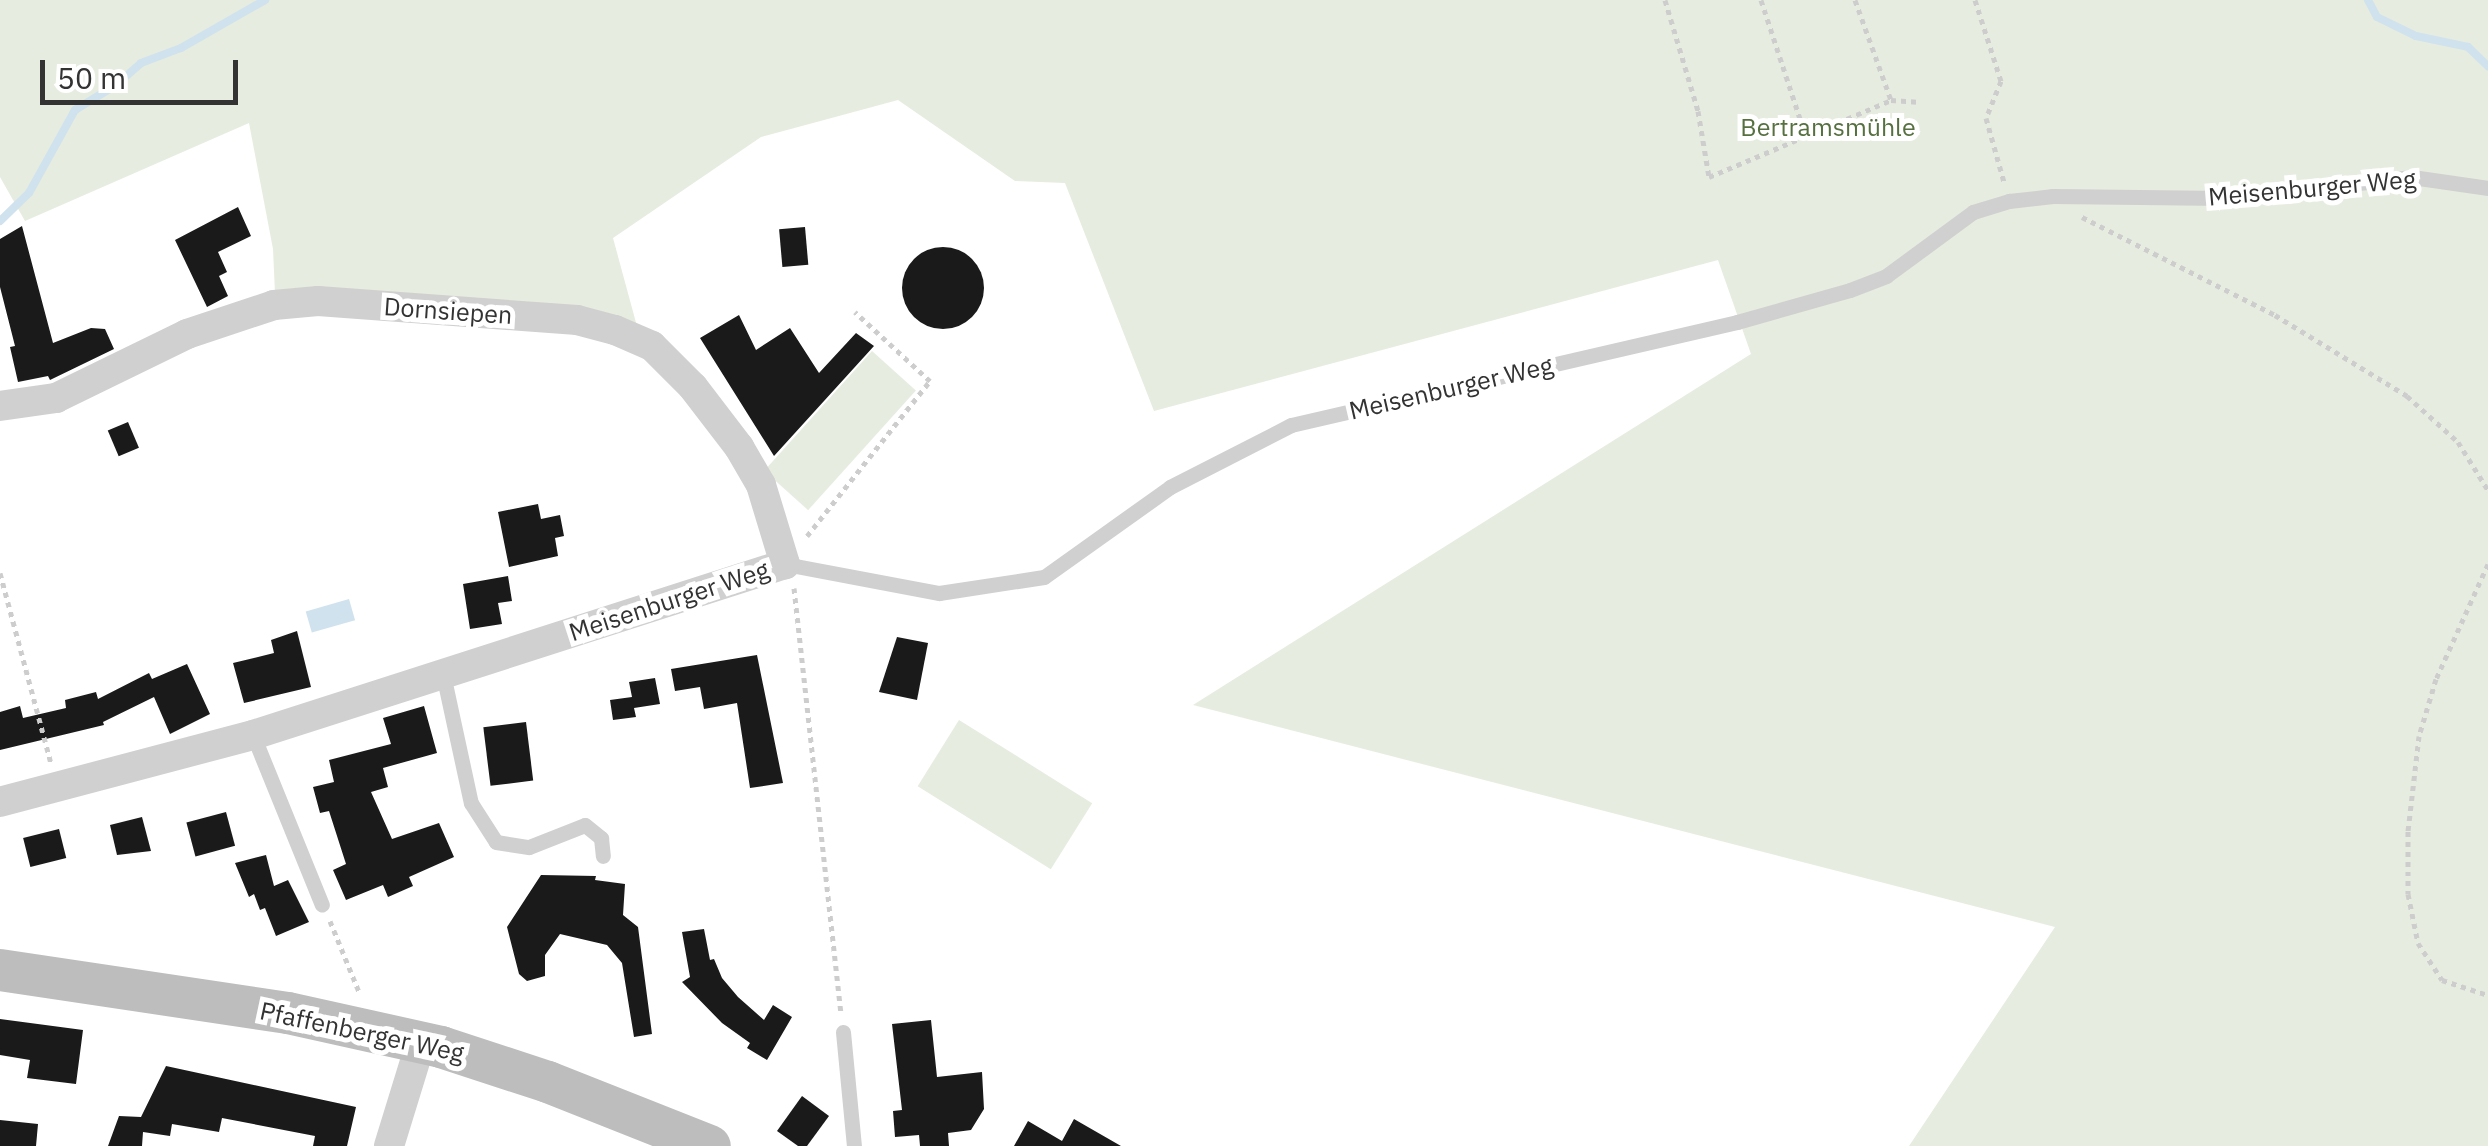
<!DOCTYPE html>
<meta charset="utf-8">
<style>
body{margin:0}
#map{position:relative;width:2488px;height:1146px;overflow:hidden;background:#fff;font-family:"IBM Plex Sans",sans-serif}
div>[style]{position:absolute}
.green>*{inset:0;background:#e6ecdf;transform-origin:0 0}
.water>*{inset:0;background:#cfe2ee;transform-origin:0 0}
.stream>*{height:8px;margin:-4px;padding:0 4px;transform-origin:4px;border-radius:4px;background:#cfe2ee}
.building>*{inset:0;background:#1a1a1a;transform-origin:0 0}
.round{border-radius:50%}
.path>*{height:5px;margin-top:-2.5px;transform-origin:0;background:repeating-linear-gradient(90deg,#cdcdcd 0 5px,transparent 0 10px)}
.service>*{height:15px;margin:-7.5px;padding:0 7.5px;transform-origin:7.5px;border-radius:7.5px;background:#d0d0d0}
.minor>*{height:30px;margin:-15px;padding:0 15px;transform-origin:15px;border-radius:15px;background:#d0d0d0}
.secondary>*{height:42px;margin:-21px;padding:0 21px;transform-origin:21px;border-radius:21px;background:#bdbdbd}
span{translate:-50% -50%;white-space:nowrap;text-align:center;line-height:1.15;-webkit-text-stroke:10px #fff;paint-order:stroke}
.park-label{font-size:25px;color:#56703f}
.street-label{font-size:25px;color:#333}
.scale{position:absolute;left:40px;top:60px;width:198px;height:45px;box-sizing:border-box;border:5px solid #333;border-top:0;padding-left:12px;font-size:30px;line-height:35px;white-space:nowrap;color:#333;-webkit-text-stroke:8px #fff;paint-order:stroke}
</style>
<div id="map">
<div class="green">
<div style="clip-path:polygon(0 0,2488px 0,2488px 1146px,1909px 1146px,2055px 927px,1193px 705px,1751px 354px,1718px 260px,1154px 411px,1065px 183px,1015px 181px,898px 100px,761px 137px,613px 238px,638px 330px,275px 293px,273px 249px,249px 123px,25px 221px,0 177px)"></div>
<div style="left:872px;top:351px;width:59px;height:161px;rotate:42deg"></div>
<div style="left:959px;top:720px;width:157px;height:78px;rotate:32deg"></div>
</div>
<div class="water">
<div style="left:349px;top:599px;width:22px;height:45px;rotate:74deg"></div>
</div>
<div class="stream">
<div style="left:2368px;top:0;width:19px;rotate:62deg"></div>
<div style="left:2377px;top:17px;width:43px;rotate:26deg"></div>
<div style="left:2416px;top:36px;width:53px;rotate:11.9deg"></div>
<div style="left:2468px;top:47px;width:28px;rotate:44deg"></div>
<div style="left:0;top:221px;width:40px;rotate:-44deg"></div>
<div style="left:29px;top:193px;width:95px;rotate:-61deg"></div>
<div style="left:75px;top:110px;width:48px;rotate:-31.4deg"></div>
<div style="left:116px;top:85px;width:33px;rotate:-41deg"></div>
<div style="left:141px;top:63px;width:43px;rotate:-20.6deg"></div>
<div style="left:181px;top:48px;width:97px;rotate:-29.7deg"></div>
</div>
<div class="building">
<div style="clip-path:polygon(238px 207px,251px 236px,218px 252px,227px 272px,219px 276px,228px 296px,207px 307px,175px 240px)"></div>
<div style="clip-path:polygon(22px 226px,53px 343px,91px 328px,105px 329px,114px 349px,50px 380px,48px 376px,18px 382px,10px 347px,15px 346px,0 287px,0 239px)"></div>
<div style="left:805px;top:227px;width:38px;height:26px;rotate:85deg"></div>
<div class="round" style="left:902px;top:247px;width:82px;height:82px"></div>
<div style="clip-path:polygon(739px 315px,756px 350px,790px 328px,819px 373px,856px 333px,874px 346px,774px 456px,700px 338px)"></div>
<div style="left:128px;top:422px;width:28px;height:22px;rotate:67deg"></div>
<div style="clip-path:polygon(538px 504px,541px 519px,560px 515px,564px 536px,555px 538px,558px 556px,509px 567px,498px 512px)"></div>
<div style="clip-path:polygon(508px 576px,512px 601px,498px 603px,502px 624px,470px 629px,463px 584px)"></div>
<div style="clip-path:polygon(297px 631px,311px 687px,244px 703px,233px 663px,274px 653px,271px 640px)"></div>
<div style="clip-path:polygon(897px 637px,928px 643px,917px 700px,879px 692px)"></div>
<div style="clip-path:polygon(757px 655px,783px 783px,750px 788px,737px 703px,704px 709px,700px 687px,675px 691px,671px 669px)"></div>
<div style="clip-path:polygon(187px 664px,210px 714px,170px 734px,154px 697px,103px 722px,104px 725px,0 750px,0 712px,20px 706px,23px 718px,66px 708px,65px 700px,96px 692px,98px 699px,149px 673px,152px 679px)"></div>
<div style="clip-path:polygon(655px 678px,660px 704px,634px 708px,636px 717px,613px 720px,610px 700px,632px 697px,629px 682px)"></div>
<div style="clip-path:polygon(424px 706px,437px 753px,383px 768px,388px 787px,371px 792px,392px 839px,439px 823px,454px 857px,409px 877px,413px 886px,388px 897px,383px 885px,346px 900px,333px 870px,346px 864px,329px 811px,320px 813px,313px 787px,334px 782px,329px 760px,391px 744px,383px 718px)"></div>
<div style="left:526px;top:722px;width:59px;height:43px;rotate:83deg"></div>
<div style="left:226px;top:812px;width:35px;height:41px;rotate:75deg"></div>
<div style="clip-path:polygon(142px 817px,151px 851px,117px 855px,110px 825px)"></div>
<div style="left:59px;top:829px;width:30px;height:37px;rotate:76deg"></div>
<div style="clip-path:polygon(266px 855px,274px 886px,288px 880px,309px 922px,276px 936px,265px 908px,260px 910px,254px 894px,249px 897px,235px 863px)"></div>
<div style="clip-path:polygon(541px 875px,596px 876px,595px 880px,625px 884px,623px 915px,638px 927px,652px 1034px,634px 1037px,622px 963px,607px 945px,560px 934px,545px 955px,545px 976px,527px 981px,519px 974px,507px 927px)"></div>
<div style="clip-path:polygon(704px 929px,710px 960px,714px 959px,722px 978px,738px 997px,764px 1020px,773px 1005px,792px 1017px,767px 1060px,747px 1048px,750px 1043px,722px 1023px,682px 982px,690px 977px,682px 932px)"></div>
<div style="clip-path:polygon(0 1019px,83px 1030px,76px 1084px,27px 1078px,30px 1060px,0 1055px)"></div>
<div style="clip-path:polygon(931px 1020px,937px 1077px,982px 1072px,984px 1109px,971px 1130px,948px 1133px,949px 1146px,920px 1146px,919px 1135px,895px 1137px,893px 1111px,902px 1110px,892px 1024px)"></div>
<div style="clip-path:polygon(166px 1066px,356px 1107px,347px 1146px,313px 1146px,315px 1136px,222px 1118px,219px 1132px,172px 1124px,170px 1136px,143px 1132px,142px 1146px,108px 1146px,119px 1116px,141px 1117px)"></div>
<div style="clip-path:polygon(802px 1096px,829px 1116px,807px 1146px,798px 1146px,777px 1131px)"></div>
<div style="clip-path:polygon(1074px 1119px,1121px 1146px,1014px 1146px,1028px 1121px,1062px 1141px)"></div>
<div style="clip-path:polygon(0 1120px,38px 1124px,36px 1146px,0 1146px)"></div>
</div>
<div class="path">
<div style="left:1665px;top:0;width:116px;rotate:73.4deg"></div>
<div style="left:1698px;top:111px;width:67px;rotate:80.5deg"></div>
<div style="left:1709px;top:177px;width:198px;rotate:-22.9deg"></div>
<div style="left:1891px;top:100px;width:30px;rotate:4deg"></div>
<div style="left:1761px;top:0;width:144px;rotate:71.8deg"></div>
<div style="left:1855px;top:0;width:106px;rotate:70.2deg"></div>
<div style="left:1975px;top:0;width:85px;rotate:72.2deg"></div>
<div style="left:2001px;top:81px;width:40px;rotate:112deg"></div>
<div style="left:1986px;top:118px;width:66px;rotate:74.3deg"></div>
<div style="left:2082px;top:217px;width:216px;rotate:26.9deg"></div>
<div style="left:2275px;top:315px;width:155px;rotate:31.5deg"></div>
<div style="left:2407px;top:396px;width:69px;rotate:42deg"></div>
<div style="left:2458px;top:442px;width:57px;rotate:58deg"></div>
<div style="left:807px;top:536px;width:198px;rotate:-51.6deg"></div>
<div style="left:930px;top:381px;width:102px;rotate:-137.4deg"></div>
<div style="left:2488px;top:564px;width:126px;rotate:114.3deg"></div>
<div style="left:2436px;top:679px;width:59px;rotate:106.6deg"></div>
<div style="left:2419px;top:736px;width:96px;rotate:96.6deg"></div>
<div style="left:2408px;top:831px;width:63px;rotate:90deg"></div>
<div style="left:2408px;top:894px;width:50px;rotate:78.5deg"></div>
<div style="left:2418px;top:943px;width:44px;rotate:57deg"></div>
<div style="left:2442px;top:980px;width:48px;rotate:18.1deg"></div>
<div style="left:0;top:573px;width:197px;rotate:75deg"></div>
<div style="left:794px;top:588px;width:429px;rotate:83.7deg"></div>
<div style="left:330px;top:921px;width:79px;rotate:67.7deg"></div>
</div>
<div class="service">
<div style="left:785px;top:564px;width:157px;rotate:10.7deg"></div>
<div style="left:939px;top:593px;width:106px;rotate:-8.7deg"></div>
<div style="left:1044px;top:577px;width:155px;rotate:-35.5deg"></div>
<div style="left:1170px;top:487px;width:136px;rotate:-27.1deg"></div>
<div style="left:1291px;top:425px;width:458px;rotate:-13deg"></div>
<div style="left:1737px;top:322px;width:117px;rotate:-15.8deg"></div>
<div style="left:1850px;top:290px;width:39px;rotate:-21deg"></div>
<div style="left:1886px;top:276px;width:108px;rotate:-36.3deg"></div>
<div style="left:1973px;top:212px;width:38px;rotate:-17deg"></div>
<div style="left:2009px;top:201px;width:44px;rotate:-6.5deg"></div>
<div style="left:2053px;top:196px;width:172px;rotate:0.7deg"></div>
<div style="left:2225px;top:198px;width:188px;rotate:-6.4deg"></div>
<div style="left:2412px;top:177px;width:77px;rotate:8.2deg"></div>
<div style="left:443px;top:674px;width:132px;rotate:77.8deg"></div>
<div style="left:471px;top:803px;width:46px;rotate:57.3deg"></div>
<div style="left:496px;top:842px;width:33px;rotate:9deg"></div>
<div style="left:529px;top:847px;width:60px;rotate:-21.4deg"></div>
<div style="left:585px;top:825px;width:21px;rotate:39deg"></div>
<div style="left:601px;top:838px;width:18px;rotate:84deg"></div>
<div style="left:253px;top:735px;width:183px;rotate:67.9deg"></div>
<div style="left:843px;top:1032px;width:115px;rotate:84.5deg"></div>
</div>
<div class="minor">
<div style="left:0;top:406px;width:57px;rotate:-8.1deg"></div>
<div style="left:56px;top:398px;width:146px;rotate:-26deg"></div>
<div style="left:187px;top:334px;width:92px;rotate:-18.4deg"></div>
<div style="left:274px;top:305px;width:44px;rotate:-5.2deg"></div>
<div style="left:318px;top:301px;width:260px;rotate:4.2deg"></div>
<div style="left:577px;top:320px;width:39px;rotate:15deg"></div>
<div style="left:615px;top:330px;width:40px;rotate:23.4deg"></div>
<div style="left:652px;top:346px;width:58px;rotate:45deg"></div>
<div style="left:693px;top:387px;width:76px;rotate:52.5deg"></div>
<div style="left:739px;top:447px;width:44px;rotate:59.9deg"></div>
<div style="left:761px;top:485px;width:83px;rotate:73.1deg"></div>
<div style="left:785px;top:564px;width:559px;rotate:162.18deg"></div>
<div style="left:253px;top:735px;width:262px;rotate:165.2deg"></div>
<div style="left:389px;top:1146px;width:109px;rotate:-72.9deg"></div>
</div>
<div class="secondary">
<div style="left:0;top:970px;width:291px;rotate:8.5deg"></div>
<div style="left:288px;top:1013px;width:157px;rotate:12.5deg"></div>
<div style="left:441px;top:1047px;width:113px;rotate:18.1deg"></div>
<div style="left:548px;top:1082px;width:174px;rotate:21.6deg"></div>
</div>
<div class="park-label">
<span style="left:1828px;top:127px">Bertramsmühle</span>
</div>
<div class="street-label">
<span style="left:2312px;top:188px;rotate:-5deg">Meisenburger Weg</span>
<span style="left:448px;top:311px;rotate:4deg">Dornsiepen</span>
<span style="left:1451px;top:388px;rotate:-13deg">Meisenburger Weg</span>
<span style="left:669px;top:601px;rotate:-18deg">Meisenburger Weg</span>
<span style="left:362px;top:1032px;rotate:12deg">Pfaffenberger Weg</span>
</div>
<div class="scale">50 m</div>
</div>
